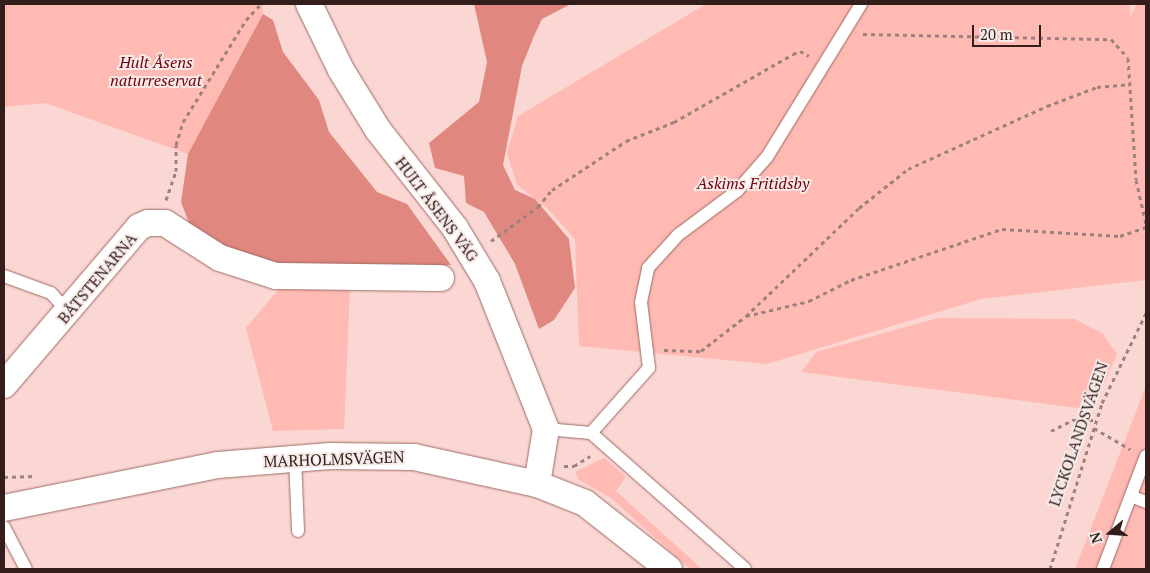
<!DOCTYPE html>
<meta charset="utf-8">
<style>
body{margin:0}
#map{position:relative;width:1150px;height:573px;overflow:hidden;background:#fbd7d3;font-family:"PT Serif",serif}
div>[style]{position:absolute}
.green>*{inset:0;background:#ffbab3}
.forest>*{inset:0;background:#e0877f}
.path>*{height:3px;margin-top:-1.5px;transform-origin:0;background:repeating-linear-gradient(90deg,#9e817e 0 4px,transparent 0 8px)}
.roads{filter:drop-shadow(0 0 1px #9d6a64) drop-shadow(0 0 1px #9d6a64)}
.lane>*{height:12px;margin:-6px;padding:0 6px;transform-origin:6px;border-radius:6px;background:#fff}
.street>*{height:26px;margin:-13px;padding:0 13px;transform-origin:13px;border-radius:13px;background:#fff}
span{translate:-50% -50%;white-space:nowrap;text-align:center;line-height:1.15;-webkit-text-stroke:4px #f7ebe9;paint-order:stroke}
.park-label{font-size:16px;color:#73020c;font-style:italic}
.street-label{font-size:16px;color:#331e1c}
.frame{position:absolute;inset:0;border:5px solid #331e1c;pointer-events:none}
.north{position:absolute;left:1085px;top:508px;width:50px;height:50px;-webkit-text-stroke:4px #f7ebe9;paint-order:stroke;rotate:252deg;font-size:14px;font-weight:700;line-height:20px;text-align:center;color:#331e1c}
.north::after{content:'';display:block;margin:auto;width:18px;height:22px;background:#331e1c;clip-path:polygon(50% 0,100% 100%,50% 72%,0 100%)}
.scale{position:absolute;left:972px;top:25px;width:69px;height:22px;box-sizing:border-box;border:2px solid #331e1c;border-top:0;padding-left:6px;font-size:15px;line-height:18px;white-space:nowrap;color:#331e1c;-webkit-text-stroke:4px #f7ebe9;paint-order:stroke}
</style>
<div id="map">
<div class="green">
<div style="clip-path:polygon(4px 4px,262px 4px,263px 14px,188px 154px,45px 103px,4px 107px)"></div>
<div style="clip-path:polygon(706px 4px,1130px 4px,1130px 17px,1137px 4px,1146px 4px,1146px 280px,981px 299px,767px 364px,579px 346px,575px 239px,546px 207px,517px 185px,507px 153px,518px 116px)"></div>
<div style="clip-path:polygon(283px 284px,350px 289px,344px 429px,273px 431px,246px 328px)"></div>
<div style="clip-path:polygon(938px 318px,1075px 319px,1103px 334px,1117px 354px,1093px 410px,801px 372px,816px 352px)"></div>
<div style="clip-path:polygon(1146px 386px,1146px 569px,1075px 569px)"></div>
<div style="clip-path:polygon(604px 458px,626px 477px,616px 491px,702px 569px,690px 569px,611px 498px,579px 480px,575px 472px)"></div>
</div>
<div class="forest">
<div style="clip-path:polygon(474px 4px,571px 4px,542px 19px,534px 36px,522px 66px,503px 165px,515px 190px,535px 199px,569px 239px,575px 288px,554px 320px,539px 329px,515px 264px,484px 212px,466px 203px,464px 176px,435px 168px,429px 143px,479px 102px,487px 62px)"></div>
<div style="clip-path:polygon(263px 14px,273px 20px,283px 52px,319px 100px,329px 132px,377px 192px,407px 204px,451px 265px,294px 268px,233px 255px,191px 228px,181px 202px,188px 154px)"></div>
</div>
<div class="path">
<div style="left:863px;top:34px;width:248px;rotate:1.2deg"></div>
<div style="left:1111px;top:39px;width:25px;rotate:48deg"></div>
<div style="left:1128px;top:58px;width:122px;rotate:86.2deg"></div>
<div style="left:1136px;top:180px;width:45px;rotate:77.2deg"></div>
<div style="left:166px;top:200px;width:31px;rotate:-71deg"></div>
<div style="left:176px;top:171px;width:26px;rotate:-90deg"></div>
<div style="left:176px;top:145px;width:24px;rotate:-73deg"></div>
<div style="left:183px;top:122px;width:120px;rotate:-58.3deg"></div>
<div style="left:246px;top:20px;width:22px;rotate:-47deg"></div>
<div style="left:491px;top:241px;width:58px;rotate:-35.9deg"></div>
<div style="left:538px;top:207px;width:22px;rotate:-51deg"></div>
<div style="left:552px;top:190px;width:89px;rotate:-33.5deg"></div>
<div style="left:626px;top:141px;width:52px;rotate:-21.6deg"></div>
<div style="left:674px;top:122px;width:137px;rotate:-29.7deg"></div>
<div style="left:793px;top:54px;width:8px;rotate:-23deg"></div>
<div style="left:800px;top:51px;width:10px;rotate:29deg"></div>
<div style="left:746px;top:316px;width:156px;rotate:-43.7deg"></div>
<div style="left:859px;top:208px;width:63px;rotate:-38.5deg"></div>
<div style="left:908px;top:169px;width:153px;rotate:-24.4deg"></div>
<div style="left:1047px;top:106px;width:53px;rotate:-20.8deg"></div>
<div style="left:1097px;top:87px;width:32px;rotate:-5deg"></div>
<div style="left:664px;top:350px;width:37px;rotate:2deg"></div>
<div style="left:701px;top:351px;width:57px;rotate:-37.9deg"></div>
<div style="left:746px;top:316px;width:65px;rotate:-13.4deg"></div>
<div style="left:809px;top:301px;width:47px;rotate:-26.6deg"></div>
<div style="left:851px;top:280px;width:159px;rotate:-18.7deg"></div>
<div style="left:1002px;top:229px;width:118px;rotate:3.4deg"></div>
<div style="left:1120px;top:236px;width:28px;rotate:-19deg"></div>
<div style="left:1094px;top:428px;width:42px;rotate:30.3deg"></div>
<div style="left:1051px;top:431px;width:25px;rotate:-27deg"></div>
<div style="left:1073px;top:420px;width:23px"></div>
<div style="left:564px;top:466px;width:10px"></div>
<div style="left:574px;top:466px;width:19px;rotate:-32deg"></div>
<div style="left:4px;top:477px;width:31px;rotate:-2deg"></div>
<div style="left:1050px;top:569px;width:174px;rotate:-72.6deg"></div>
<div style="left:1102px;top:403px;width:100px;rotate:-63.9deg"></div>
</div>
<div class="roads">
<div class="lane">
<div style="left:4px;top:276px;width:50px;rotate:19.9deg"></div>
<div style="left:51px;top:293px;width:25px;rotate:48deg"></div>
<div style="left:546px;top:429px;width:45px;rotate:5.1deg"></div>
<div style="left:591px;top:433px;width:205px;rotate:41.4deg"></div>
<div style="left:591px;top:433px;width:87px;rotate:-48.3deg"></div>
<div style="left:649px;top:368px;width:66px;rotate:-96.9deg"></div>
<div style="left:641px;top:302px;width:35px;rotate:-78deg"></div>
<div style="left:648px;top:268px;width:45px;rotate:-47.7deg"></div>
<div style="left:678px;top:235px;width:74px;rotate:-36.7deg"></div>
<div style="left:737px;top:191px;width:45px;rotate:-48.6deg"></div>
<div style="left:767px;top:157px;width:180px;rotate:-58.4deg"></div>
<div style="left:295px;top:458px;width:73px;rotate:87.6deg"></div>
<div style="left:1131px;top:496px;width:16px;rotate:22deg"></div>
<div style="left:4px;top:527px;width:47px;rotate:62.4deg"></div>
<div style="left:1103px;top:569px;width:121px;rotate:-69.2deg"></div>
</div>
<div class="street">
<div style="left:309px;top:4px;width:73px;rotate:64.1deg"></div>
<div style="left:341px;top:70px;width:70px;rotate:58.3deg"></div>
<div style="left:378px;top:130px;width:125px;rotate:51.8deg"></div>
<div style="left:455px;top:228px;width:62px;rotate:58.9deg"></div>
<div style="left:487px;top:281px;width:159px;rotate:68.3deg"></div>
<div style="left:546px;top:429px;width:56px;rotate:99.3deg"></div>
<div style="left:4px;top:385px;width:208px;rotate:-49.5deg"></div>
<div style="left:139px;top:227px;width:10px;rotate:-24deg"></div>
<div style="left:148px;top:223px;width:17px"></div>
<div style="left:165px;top:223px;width:65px;rotate:32.5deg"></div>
<div style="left:220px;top:258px;width:59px;rotate:17.8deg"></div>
<div style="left:276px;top:276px;width:165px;rotate:0.7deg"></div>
<div style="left:4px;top:508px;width:218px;rotate:-11.4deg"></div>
<div style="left:218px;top:465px;width:112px;rotate:-4.6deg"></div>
<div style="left:330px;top:456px;width:84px;rotate:0.7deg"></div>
<div style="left:414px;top:457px;width:126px;rotate:12.4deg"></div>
<div style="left:537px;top:484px;width:52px;rotate:21.6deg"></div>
<div style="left:585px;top:503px;width:107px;rotate:38.2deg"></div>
</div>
</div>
<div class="park-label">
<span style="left:156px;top:71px">Hult Åsens<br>naturreservat</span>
<span style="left:753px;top:183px">Askims Fritidsby</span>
</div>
<div class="street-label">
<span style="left:437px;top:209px;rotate:53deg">HULT ÅSENS VÄG</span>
<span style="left:97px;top:278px;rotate:-50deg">BÅTSTENARNA</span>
<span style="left:1078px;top:434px;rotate:-71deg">LYCKOLANDSVÄGEN</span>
<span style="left:334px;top:459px;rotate:-2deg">MARHOLMSVÄGEN</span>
</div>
<div class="frame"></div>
<div class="north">N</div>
<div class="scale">20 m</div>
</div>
